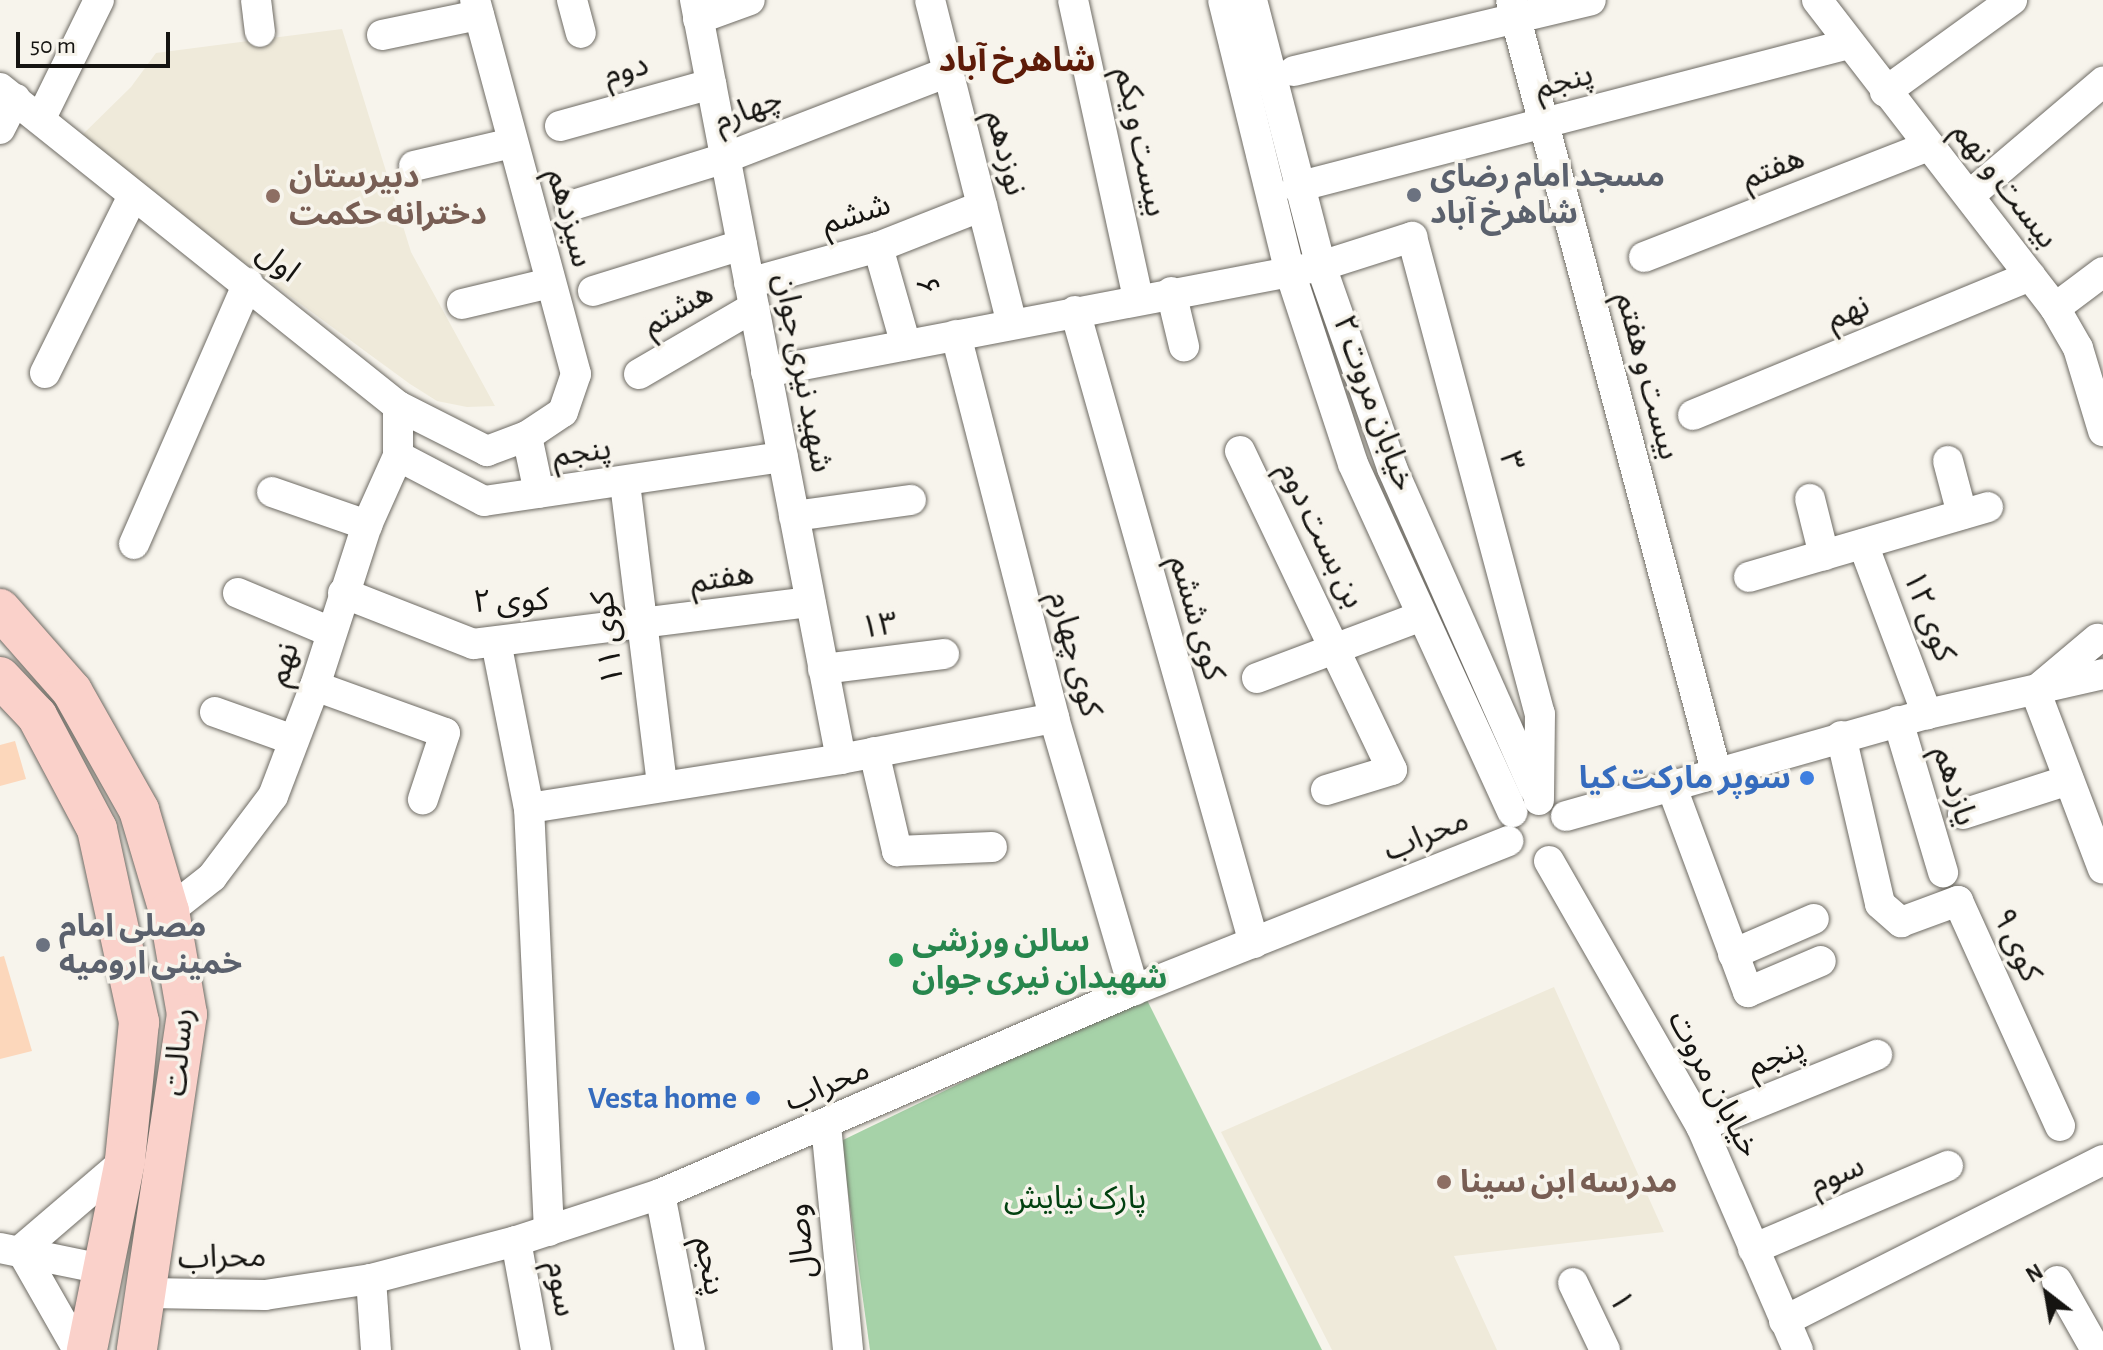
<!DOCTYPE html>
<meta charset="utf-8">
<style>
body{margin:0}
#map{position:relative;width:2103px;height:1350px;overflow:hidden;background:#f7f4ec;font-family:"Alegreya Sans","Noto Sans Arabic",sans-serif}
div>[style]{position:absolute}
.built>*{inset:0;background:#efeada}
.green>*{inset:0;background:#a6d2a8}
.building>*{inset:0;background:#fcd7bb}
.roads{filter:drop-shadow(0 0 2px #6e6b64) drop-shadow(0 0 2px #6e6b64)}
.minor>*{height:30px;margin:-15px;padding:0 15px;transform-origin:15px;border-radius:15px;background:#fff}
.major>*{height:40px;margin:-20px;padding:0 20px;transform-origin:20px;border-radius:20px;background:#fad1ca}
.dots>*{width:22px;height:22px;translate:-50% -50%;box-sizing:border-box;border:4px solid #f7f4ec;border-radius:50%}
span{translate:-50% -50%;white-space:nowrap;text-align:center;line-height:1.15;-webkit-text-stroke:7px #f7f4ec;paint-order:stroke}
.street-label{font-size:32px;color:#151411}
.worship-label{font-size:32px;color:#5b616d;font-weight:700}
.left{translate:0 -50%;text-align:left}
.education-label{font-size:32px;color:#785e54;font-weight:700}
.shop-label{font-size:32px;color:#366cbe;font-weight:700}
.right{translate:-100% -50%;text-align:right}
.leisure-label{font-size:32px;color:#27864d;font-weight:700}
.park-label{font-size:32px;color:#024110}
.neighbourhood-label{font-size:34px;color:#5d1b08;font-weight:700}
.north{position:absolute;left:2007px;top:1254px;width:80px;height:80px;-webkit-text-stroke:6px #f7f4ec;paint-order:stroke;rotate:329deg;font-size:22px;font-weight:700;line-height:32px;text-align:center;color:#151411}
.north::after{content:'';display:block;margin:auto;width:28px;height:36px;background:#151411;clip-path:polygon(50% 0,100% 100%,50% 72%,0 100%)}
.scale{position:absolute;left:16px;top:32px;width:154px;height:36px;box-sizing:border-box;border:4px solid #151411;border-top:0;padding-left:10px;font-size:24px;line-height:28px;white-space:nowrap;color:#151411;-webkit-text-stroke:6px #f7f4ec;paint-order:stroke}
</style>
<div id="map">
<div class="built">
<div style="clip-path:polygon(342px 29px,411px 252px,495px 406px,467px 407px,437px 401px,410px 384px,77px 140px,131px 87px,156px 53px)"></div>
<div style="clip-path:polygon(1554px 987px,1664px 1232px,1454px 1256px,1497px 1350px,1332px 1350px,1221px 1132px)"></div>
</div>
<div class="green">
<div style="clip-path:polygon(1144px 994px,1322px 1350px,870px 1350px,841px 1141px)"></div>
</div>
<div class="building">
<div style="clip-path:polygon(15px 741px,26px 779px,0 786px,0 745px)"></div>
<div style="clip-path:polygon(4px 956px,32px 1051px,0 1059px,0 957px)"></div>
</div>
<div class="roads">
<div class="minor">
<div style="left:256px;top:0;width:32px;rotate:83deg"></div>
<div style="left:572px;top:0;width:34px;rotate:75deg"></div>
<div style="left:695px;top:0;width:773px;rotate:79.11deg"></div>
<div style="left:930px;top:0;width:334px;rotate:75.8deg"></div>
<div style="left:1073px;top:0;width:306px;rotate:77.7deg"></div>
<div style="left:1223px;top:0;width:277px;rotate:76.2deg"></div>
<div style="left:1289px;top:269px;width:205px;rotate:71.8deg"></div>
<div style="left:1353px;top:464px;width:383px;rotate:65.4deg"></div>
<div style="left:1252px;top:0;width:275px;rotate:75.5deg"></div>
<div style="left:1321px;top:266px;width:214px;rotate:70.6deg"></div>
<div style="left:1392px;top:468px;width:352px;rotate:66.1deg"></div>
<div style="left:1511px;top:0;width:798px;rotate:75.11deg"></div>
<div style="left:1817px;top:0;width:389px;rotate:52.3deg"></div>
<div style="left:2055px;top:308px;width:46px;rotate:60.1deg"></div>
<div style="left:2078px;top:348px;width:87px;rotate:73.2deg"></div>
<div style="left:698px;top:19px;width:55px;rotate:-20.1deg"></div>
<div style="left:382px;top:35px;width:99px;rotate:-11.7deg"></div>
<div style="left:1294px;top:71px;width:305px;rotate:-13.4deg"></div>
<div style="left:0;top:88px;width:509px;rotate:38.62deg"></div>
<div style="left:398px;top:406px;width:100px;rotate:26.8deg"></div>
<div style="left:487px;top:451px;width:43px;rotate:-20.6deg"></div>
<div style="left:527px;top:436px;width:43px;rotate:-33.7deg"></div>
<div style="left:563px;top:412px;width:40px;rotate:-71.1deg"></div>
<div style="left:576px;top:374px;width:387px;rotate:-105.1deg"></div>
<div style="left:1885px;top:92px;width:157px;rotate:-35.9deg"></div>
<div style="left:41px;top:118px;width:131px;rotate:-63.8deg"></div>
<div style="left:560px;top:126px;width:157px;rotate:-15.5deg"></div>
<div style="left:0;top:129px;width:34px;rotate:-63deg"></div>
<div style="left:414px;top:166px;width:101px;rotate:-13.2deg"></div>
<div style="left:1297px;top:187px;width:570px;rotate:-14.52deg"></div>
<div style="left:1970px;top:195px;width:175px;rotate:-40.4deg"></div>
<div style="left:570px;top:206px;width:162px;rotate:-17.2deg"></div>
<div style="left:725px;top:158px;width:239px;rotate:-21.1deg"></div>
<div style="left:878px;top:247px;width:102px;rotate:74.1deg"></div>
<div style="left:1644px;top:257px;width:306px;rotate:-21.3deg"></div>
<div style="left:749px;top:283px;width:134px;rotate:-15.6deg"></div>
<div style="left:878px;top:247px;width:112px;rotate:-21.5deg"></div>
<div style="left:593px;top:291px;width:156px;rotate:-17.2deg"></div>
<div style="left:1171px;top:292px;width:56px;rotate:76.5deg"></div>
<div style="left:462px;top:304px;width:90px;rotate:-13.4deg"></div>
<div style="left:2055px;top:308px;width:60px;rotate:-36.9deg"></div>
<div style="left:1075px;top:311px;width:657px;rotate:74.19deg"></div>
<div style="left:956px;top:335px;width:395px;rotate:75.6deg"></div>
<div style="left:1054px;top:718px;width:284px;rotate:73.6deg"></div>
<div style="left:766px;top:372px;width:565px;rotate:-10.81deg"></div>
<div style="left:1321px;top:266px;width:96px;rotate:-17.7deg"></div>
<div style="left:1412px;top:237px;width:494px;rotate:75deg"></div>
<div style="left:1540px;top:714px;width:86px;rotate:90.7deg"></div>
<div style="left:45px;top:373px;width:198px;rotate:-63.6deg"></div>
<div style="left:639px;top:374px;width:133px;rotate:-30.2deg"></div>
<div style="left:1693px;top:415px;width:365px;rotate:-22.4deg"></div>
<div style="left:527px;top:436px;width:58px;rotate:78.1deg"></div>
<div style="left:1240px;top:451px;width:353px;rotate:64.5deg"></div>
<div style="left:1392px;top:770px;width:69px;rotate:163.1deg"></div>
<div style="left:398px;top:456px;width:97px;rotate:27.6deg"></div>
<div style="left:484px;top:501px;width:302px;rotate:-8.4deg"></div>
<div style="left:1948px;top:461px;width:55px;rotate:75.2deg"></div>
<div style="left:625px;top:483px;width:303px;rotate:83deg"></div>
<div style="left:272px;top:492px;width:101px;rotate:19.2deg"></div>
<div style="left:1810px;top:499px;width:58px;rotate:76deg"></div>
<div style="left:794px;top:516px;width:118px;rotate:-7.8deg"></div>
<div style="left:134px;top:544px;width:285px;rotate:-66.4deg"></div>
<div style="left:1863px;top:544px;width:182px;rotate:69.4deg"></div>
<div style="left:1749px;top:577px;width:249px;rotate:-16.3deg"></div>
<div style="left:238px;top:593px;width:101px;rotate:22.8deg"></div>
<div style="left:343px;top:593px;width:140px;rotate:21.4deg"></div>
<div style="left:473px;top:644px;width:340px;rotate:-7.1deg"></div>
<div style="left:496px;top:642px;width:169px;rotate:78.8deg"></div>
<div style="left:823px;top:669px;width:122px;rotate:-7.1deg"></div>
<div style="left:1257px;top:678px;width:176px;rotate:-20.6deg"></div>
<div style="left:315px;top:686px;width:138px;rotate:19.9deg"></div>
<div style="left:445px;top:733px;width:70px;rotate:108.4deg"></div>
<div style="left:2040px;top:687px;width:75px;rotate:-40.1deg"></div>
<div style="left:2035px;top:690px;width:191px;rotate:69.2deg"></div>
<div style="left:215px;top:712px;width:83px;rotate:19.7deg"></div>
<div style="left:1898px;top:721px;width:158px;rotate:73.4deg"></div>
<div style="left:1841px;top:736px;width:172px;rotate:76.9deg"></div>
<div style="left:1880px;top:904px;width:28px;rotate:41deg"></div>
<div style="left:1901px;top:922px;width:61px;rotate:-20.2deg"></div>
<div style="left:1958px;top:901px;width:247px;rotate:65.6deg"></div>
<div style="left:874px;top:752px;width:102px;rotate:76.9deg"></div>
<div style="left:897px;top:851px;width:95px;rotate:-2.4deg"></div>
<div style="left:1671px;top:785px;width:221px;rotate:69.6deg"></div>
<div style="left:1748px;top:992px;width:79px;rotate:-23deg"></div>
<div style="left:1963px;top:814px;width:111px;rotate:-17.8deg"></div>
<div style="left:1566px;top:816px;width:375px;rotate:-15.8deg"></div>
<div style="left:1927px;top:714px;width:180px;rotate:-12.8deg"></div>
<div style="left:1549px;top:861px;width:305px;rotate:60.2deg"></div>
<div style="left:1701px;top:1126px;width:244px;rotate:66.6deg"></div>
<div style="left:169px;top:911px;width:55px;rotate:-38.3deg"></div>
<div style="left:212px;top:877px;width:101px;rotate:-53deg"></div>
<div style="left:273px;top:796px;width:118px;rotate:-69.1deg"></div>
<div style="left:315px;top:686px;width:169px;rotate:-72.1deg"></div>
<div style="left:367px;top:525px;width:76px;rotate:-65.8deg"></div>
<div style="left:398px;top:456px;width:50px;rotate:-90deg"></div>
<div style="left:1733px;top:954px;width:88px;rotate:-23.4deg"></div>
<div style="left:826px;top:1125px;width:226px;rotate:84.4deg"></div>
<div style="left:1701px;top:1126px;width:190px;rotate:-22deg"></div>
<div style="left:660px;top:1194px;width:159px;rotate:79.1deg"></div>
<div style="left:549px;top:1231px;width:423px;rotate:-92.7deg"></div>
<div style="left:529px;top:808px;width:316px;rotate:-8.9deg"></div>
<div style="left:841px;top:759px;width:217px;rotate:-10.9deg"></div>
<div style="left:516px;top:1241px;width:111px;rotate:79.6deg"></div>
<div style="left:0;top:1248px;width:104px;rotate:11.6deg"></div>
<div style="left:1753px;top:1249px;width:212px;rotate:-23.1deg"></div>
<div style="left:371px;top:1279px;width:71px;rotate:86deg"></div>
<div style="left:2057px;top:1281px;width:79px;rotate:60.5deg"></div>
<div style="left:1573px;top:1283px;width:74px;rotate:64.5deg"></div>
<div style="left:149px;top:1293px;width:116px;rotate:1deg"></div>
<div style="left:265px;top:1295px;width:107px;rotate:-8.6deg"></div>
<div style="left:371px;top:1279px;width:150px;rotate:-14.7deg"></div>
<div style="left:516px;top:1241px;width:151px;rotate:-18.1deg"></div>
<div style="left:660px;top:1194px;width:516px;rotate:-23.29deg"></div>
<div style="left:1134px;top:990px;width:403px;rotate:-21.7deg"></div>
<div style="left:1784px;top:1321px;width:357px;rotate:-26.8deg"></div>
<div style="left:78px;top:1350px;width:115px;rotate:-119.7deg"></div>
<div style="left:21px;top:1250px;width:137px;rotate:-40.6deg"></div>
</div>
<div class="major">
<div style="left:0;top:609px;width:109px;rotate:48.7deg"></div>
<div style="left:72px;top:691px;width:137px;rotate:60.6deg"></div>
<div style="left:139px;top:810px;width:105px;rotate:73.5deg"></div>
<div style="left:169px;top:911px;width:105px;rotate:80.1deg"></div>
<div style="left:187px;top:1014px;width:340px;rotate:98.5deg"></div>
<div style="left:0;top:677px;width:54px;rotate:46.5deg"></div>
<div style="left:37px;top:716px;width:128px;rotate:62deg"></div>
<div style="left:97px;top:829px;width:198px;rotate:77.7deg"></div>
<div style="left:139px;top:1022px;width:140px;rotate:95.8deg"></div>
<div style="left:125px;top:1161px;width:193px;rotate:101.4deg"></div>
</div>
</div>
<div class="dots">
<div style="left:1414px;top:195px;background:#6b7280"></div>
<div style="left:273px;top:196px;background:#8d6e63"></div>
<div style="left:1807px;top:778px;background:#3f7fe0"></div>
<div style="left:43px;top:945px;background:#6b7280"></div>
<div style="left:896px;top:960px;background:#2e9e5b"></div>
<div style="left:753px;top:1098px;background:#3f7fe0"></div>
<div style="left:1444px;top:1182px;background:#8d6e63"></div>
</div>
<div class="street-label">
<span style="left:626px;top:70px;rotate:-16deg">دوم</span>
<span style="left:1564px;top:81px;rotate:-15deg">پنجم</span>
<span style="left:748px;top:110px;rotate:-21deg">چهارم</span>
<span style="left:1141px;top:142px;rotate:78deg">بیست و یکم</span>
<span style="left:1006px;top:153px;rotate:76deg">نوزدهم</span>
<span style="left:1773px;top:168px;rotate:-21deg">هفتم</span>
<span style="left:2005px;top:185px;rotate:52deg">بیست و نهم</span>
<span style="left:856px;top:214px;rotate:-18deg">ششم</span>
<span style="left:570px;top:218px;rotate:75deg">سیزدهم</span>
<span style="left:278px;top:262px;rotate:38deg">اول</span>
<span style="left:927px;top:286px;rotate:74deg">۶</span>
<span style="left:678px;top:309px;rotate:-30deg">هشتم</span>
<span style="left:1848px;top:312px;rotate:-22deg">نهم</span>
<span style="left:803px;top:373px;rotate:79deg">شهید نیری جوان</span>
<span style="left:1648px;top:376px;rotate:75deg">بیست و هفتم</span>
<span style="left:1374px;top:403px;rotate:70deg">خیابان مروت ۲</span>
<span style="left:582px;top:452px;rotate:-7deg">پنجم</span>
<span style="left:1511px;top:461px;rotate:75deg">۳</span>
<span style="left:1321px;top:535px;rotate:64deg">بن بست دوم</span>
<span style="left:722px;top:578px;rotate:-8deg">هفتم</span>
<span style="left:511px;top:601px;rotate:-2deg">کوی ۲</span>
<span style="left:1929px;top:616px;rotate:69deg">کوی ۱۲</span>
<span style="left:1197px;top:618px;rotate:74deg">کوی ششم</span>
<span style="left:879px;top:626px;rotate:-7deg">۱۳</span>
<span style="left:608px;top:638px;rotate:-97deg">کوی ۱۱</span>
<span style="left:1075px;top:654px;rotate:75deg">کوی چهارم</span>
<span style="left:283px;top:664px;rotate:-72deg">نهم</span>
<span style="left:1955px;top:786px;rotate:73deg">یازدهم</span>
<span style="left:1426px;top:835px;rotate:-22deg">محراب</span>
<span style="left:2017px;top:945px;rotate:66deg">کوی ۹</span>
<span style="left:179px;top:1052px;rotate:-85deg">رسالت</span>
<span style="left:1776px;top:1057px;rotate:-22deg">پنجم</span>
<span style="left:1714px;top:1084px;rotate:62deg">خیابان مروت</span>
<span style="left:827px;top:1085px;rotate:-23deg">محراب</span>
<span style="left:1837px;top:1175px;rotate:-23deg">سوم</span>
<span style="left:801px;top:1241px;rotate:-96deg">وصال</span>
<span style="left:222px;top:1257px;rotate:-1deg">محراب</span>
<span style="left:710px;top:1266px;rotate:79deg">پنجم</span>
<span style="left:561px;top:1289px;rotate:80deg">سوم</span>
<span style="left:1621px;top:1301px;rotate:64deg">۱</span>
</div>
<div class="worship-label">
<span class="left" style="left:1430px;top:195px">مسجد امام رضای<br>شاهرخ آباد</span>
<span class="left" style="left:59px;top:945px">مصلی امام<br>خمینی ارومیه</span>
</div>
<div class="education-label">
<span class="left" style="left:289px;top:196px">دبیرستان<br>دخترانه حکمت</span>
<span class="left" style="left:1460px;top:1182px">مدرسه ابن سینا</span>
</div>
<div class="shop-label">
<span class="right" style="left:1791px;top:778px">سوپر مارکت کیا</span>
<span class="right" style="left:737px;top:1098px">Vesta home</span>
</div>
<div class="leisure-label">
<span class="left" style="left:912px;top:960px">سالن ورزشی<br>شهیدان نیری جوان</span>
</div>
<div class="park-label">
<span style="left:1075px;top:1198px">پارک نیایش</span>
</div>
<div class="neighbourhood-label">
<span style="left:1017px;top:62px">شاهرخ آباد</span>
</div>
<div class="north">N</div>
<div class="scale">50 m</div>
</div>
